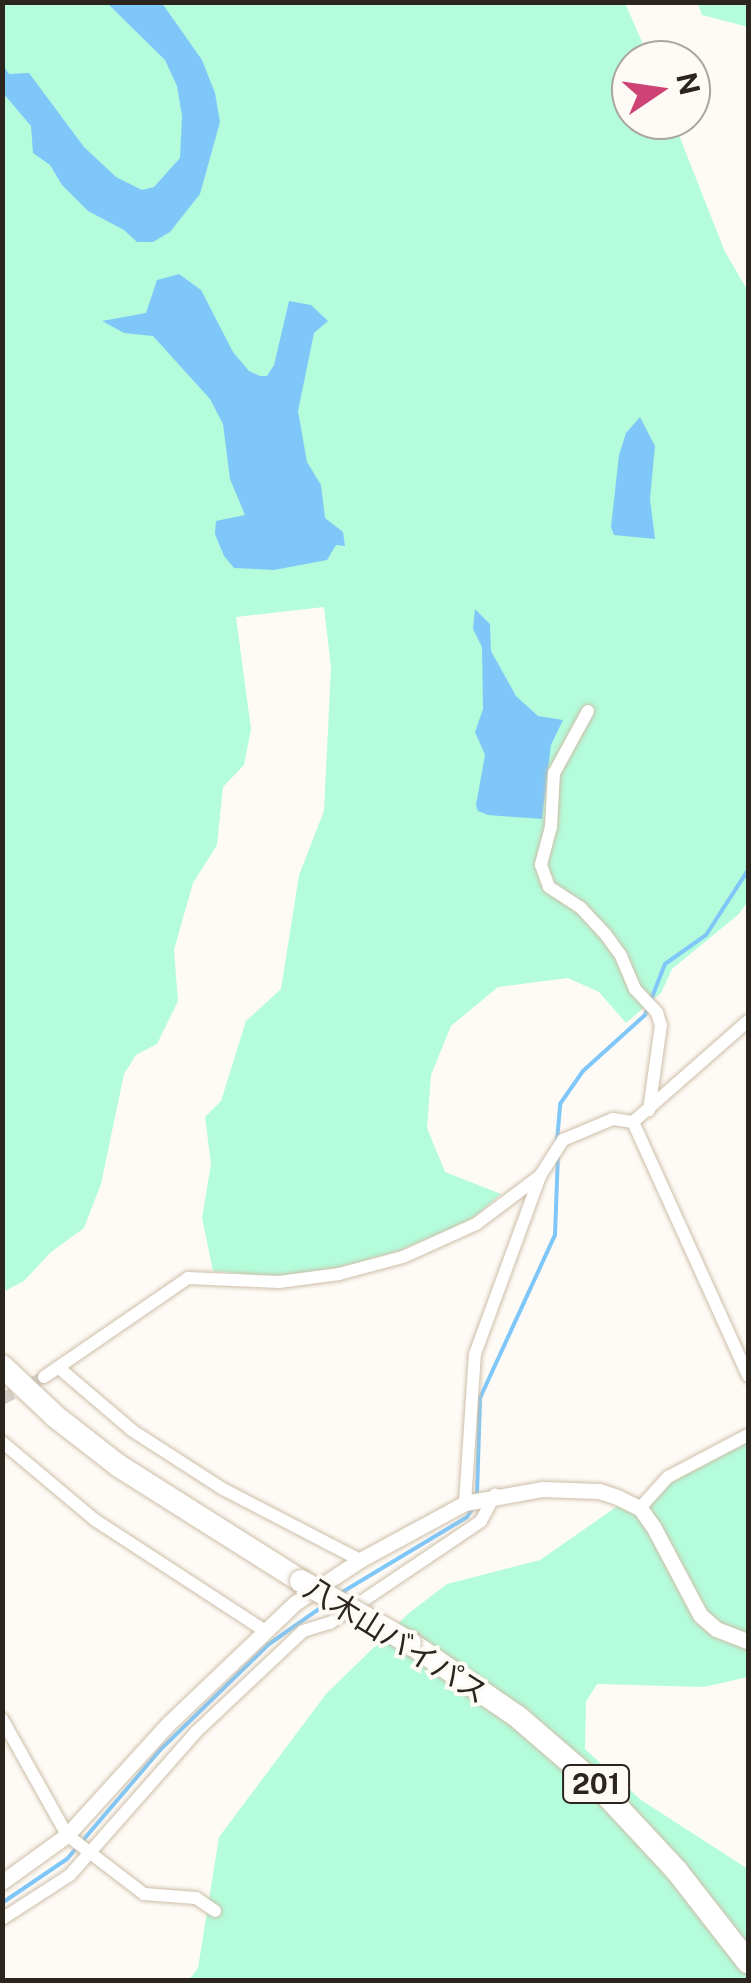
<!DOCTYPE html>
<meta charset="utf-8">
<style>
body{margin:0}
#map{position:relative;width:751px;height:1983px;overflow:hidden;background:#fefbf6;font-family:"Public Sans","Noto Sans JP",sans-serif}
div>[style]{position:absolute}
.green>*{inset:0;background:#b4fcdb}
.water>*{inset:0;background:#7fc7f8}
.stream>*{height:4px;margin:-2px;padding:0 2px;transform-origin:2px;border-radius:2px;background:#7fc7f8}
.minor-tunnel>*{height:12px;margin-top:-6px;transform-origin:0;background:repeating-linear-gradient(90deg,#d4d0cb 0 12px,transparent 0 18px)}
.roads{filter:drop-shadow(0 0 2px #cdbea9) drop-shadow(0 0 2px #cdbea9)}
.minor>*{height:12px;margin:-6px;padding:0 6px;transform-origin:6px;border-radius:6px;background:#fff}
.tertiary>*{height:15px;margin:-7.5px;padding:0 7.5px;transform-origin:7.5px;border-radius:7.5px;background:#fff}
.trunk>*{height:22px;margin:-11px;padding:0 11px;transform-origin:11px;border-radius:11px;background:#fff}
.bridges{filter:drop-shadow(0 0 2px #cdbea9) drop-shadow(0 0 2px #cdbea9)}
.trunk-bridge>*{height:22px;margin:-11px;padding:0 11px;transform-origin:11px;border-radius:11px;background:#fff}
span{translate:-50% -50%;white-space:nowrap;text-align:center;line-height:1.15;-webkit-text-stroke:8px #fefbf6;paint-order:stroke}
.shield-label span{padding:2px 8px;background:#fefbf6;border:2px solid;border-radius:8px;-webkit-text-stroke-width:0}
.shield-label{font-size:28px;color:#2b251d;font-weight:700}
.street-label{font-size:30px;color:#2b251d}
.frame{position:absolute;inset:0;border:5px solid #2b251d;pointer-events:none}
.north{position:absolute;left:611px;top:40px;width:100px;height:100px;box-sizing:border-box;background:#fefbf6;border:2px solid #aaa59f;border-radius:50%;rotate:77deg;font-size:28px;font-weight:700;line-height:40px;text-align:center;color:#2b251d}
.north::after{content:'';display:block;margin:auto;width:35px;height:45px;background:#ce4376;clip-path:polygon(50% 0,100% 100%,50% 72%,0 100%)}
</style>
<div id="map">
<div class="green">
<div style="clip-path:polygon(3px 3px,625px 3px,650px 60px,631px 60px,631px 120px,673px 120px,725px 252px,748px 291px,748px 901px,739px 914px,672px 969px,661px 993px,626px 1023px,599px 992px,568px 978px,498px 987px,451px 1026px,431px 1075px,427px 1128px,445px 1172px,501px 1194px,471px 1220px,401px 1250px,341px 1267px,278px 1277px,213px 1271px,202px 1218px,211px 1164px,205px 1117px,221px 1101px,246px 1021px,281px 989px,299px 875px,324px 811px,331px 668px,324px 607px,236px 617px,251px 729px,244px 765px,223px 787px,217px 845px,193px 883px,174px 950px,178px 1001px,157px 1044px,136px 1055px,124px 1074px,101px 1184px,84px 1228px,51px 1252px,24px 1281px,3px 1292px)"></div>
<div style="clip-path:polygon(698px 3px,748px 3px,748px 27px,702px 15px)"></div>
<div style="clip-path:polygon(748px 1440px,748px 1677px,704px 1687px,597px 1684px,586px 1702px,585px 1749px,641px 1800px,748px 1869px,748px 1980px,189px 1980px,198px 1968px,219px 1837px,326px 1694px,409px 1613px,447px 1584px,540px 1560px,619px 1505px,633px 1504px)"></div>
</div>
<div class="water">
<div style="clip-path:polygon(107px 3px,162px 3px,202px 60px,215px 93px,220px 122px,200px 194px,170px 232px,153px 242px,137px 242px,124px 230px,88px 211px,62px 185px,50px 165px,33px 153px,31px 126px,3px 93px,3px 65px,9px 74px,29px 73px,84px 147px,116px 177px,142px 190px,154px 187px,180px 158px,182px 116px,177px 86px,165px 60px)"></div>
<div style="clip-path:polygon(179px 274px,201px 290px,233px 352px,249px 371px,260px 376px,267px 376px,274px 365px,289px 301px,311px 305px,328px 321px,314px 333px,298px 411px,307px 462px,321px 485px,325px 518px,343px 532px,345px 546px,336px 545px,327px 560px,274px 570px,234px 568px,224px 556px,215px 534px,216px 521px,245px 515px,230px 479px,223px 424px,210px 399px,153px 336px,124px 333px,102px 321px,146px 313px,157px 280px)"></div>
<div style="clip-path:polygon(640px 417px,655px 446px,650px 499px,655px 539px,614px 535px,611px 527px,619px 455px,626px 433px)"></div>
<div style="clip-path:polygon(475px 609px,490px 624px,491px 651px,516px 696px,538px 716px,563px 720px,551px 745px,542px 819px,488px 815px,478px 811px,476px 805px,485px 755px,475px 732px,483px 709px,482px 647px,473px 629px)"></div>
</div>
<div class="stream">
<div style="left:557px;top:1141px;width:37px;rotate:-85deg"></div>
<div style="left:560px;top:1104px;width:40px;rotate:-55.1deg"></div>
<div style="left:583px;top:1071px;width:84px;rotate:-42.1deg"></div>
<div style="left:645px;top:1015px;width:55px;rotate:-68.6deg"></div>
<div style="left:665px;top:964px;width:50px;rotate:-35.3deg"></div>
<div style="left:706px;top:935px;width:77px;rotate:-57.1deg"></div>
<div style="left:477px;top:1494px;width:96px;rotate:-88.2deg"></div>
<div style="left:480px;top:1398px;width:179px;rotate:-65.3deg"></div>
<div style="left:555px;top:1235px;width:80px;rotate:-87.9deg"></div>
<div style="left:339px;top:1594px;width:149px;rotate:-31deg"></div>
<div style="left:467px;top:1517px;width:11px;rotate:-56deg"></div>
<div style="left:2px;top:1903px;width:78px;rotate:-34.1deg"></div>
<div style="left:67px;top:1859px;width:143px;rotate:-49.5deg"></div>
<div style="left:160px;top:1750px;width:152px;rotate:-44.2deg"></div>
<div style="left:269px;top:1644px;width:66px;rotate:-35.1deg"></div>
</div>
<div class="minor-tunnel">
<div style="left:2px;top:1399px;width:47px;rotate:-27.6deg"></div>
</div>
<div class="roads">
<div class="minor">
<div style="left:588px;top:711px;width:71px;rotate:118.7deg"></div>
<div style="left:554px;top:773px;width:54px;rotate:93.2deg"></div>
<div style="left:551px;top:827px;width:39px;rotate:105deg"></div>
<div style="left:541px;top:865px;width:23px;rotate:70deg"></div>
<div style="left:549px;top:887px;width:38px;rotate:33deg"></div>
<div style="left:581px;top:908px;width:37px;rotate:47deg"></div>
<div style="left:606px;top:935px;width:26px;rotate:54deg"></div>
<div style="left:621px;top:956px;width:36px;rotate:67deg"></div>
<div style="left:635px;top:989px;width:33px;rotate:47deg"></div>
<div style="left:657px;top:1013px;width:13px;rotate:72deg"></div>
<div style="left:661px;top:1025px;width:86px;rotate:98deg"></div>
<div style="left:633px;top:1122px;width:279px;rotate:65.6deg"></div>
<div style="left:633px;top:1122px;width:153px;rotate:-41.3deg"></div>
<div style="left:59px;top:1368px;width:97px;rotate:40.4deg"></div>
<div style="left:133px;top:1431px;width:107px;rotate:32.8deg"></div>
<div style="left:223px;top:1489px;width:154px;rotate:27.4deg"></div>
<div style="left:44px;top:1377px;width:175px;rotate:-34.5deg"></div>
<div style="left:188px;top:1278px;width:91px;rotate:2.5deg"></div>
<div style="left:279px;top:1282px;width:61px;rotate:-7.6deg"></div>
<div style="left:339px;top:1274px;width:66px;rotate:-14.9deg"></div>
<div style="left:403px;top:1257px;width:80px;rotate:-24.3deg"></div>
<div style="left:476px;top:1224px;width:80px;rotate:-36.9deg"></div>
<div style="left:2px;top:1442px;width:121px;rotate:40deg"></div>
<div style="left:95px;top:1520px;width:203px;rotate:33.1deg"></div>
<div style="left:465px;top:1503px;width:149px;rotate:-86.2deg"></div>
<div style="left:475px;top:1354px;width:189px;rotate:-69.9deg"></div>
<div style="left:540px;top:1176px;width:43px;rotate:-57.4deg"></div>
<div style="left:563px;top:1140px;width:54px;rotate:-22.8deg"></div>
<div style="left:613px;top:1119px;width:20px;rotate:9deg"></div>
<div style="left:640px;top:1508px;width:42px;rotate:-47.9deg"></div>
<div style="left:668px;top:1477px;width:90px;rotate:-27.7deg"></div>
<div style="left:2px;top:1719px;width:133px;rotate:60.7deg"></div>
<div style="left:67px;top:1835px;width:97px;rotate:37.5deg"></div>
<div style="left:144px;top:1894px;width:52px;rotate:4.4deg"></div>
<div style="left:196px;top:1898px;width:23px;rotate:34deg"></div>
<div style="left:2px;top:1919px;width:81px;rotate:-32.9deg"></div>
<div style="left:70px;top:1875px;width:191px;rotate:-48.6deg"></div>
<div style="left:196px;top:1732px;width:147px;rotate:-43.3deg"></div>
<div style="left:303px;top:1631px;width:28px;rotate:-17deg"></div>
<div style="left:330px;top:1623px;width:182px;rotate:-34deg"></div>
<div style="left:481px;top:1521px;width:30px;rotate:-62deg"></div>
</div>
<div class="tertiary">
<div style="left:2px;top:1882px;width:80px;rotate:-35.9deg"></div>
<div style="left:67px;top:1835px;width:151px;rotate:-47.7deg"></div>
<div style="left:169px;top:1723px;width:174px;rotate:-43.6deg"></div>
<div style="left:295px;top:1603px;width:78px;rotate:-33.5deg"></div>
<div style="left:360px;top:1560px;width:119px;rotate:-28.5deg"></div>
<div style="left:465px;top:1503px;width:78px;rotate:-10.3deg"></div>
<div style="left:542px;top:1489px;width:57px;rotate:2deg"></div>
<div style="left:599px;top:1491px;width:19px;rotate:18deg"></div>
<div style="left:617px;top:1497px;width:25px;rotate:26deg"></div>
<div style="left:640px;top:1508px;width:24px;rotate:55deg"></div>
<div style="left:654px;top:1528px;width:98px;rotate:62.1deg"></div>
<div style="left:700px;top:1615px;width:21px;rotate:41deg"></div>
<div style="left:716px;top:1629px;width:34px;rotate:21deg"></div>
</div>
<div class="trunk">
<div style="left:2px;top:1366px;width:74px;rotate:43.4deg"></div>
<div style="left:56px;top:1417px;width:80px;rotate:37.9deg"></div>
<div style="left:119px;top:1466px;width:215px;rotate:32.3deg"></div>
<div style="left:410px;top:1643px;width:131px;rotate:34.4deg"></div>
<div style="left:518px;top:1717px;width:106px;rotate:40.8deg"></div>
<div style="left:598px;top:1786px;width:115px;rotate:47.1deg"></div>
<div style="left:676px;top:1870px;width:117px;rotate:52deg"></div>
</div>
</div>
<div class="bridges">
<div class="trunk-bridge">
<div style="left:301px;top:1581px;width:125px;rotate:29.6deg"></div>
</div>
</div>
<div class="shield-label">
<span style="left:596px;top:1784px">201</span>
</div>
<div class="street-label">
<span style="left:396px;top:1640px;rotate:32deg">八木山バイパス</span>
</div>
<div class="frame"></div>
<div class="north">N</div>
</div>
